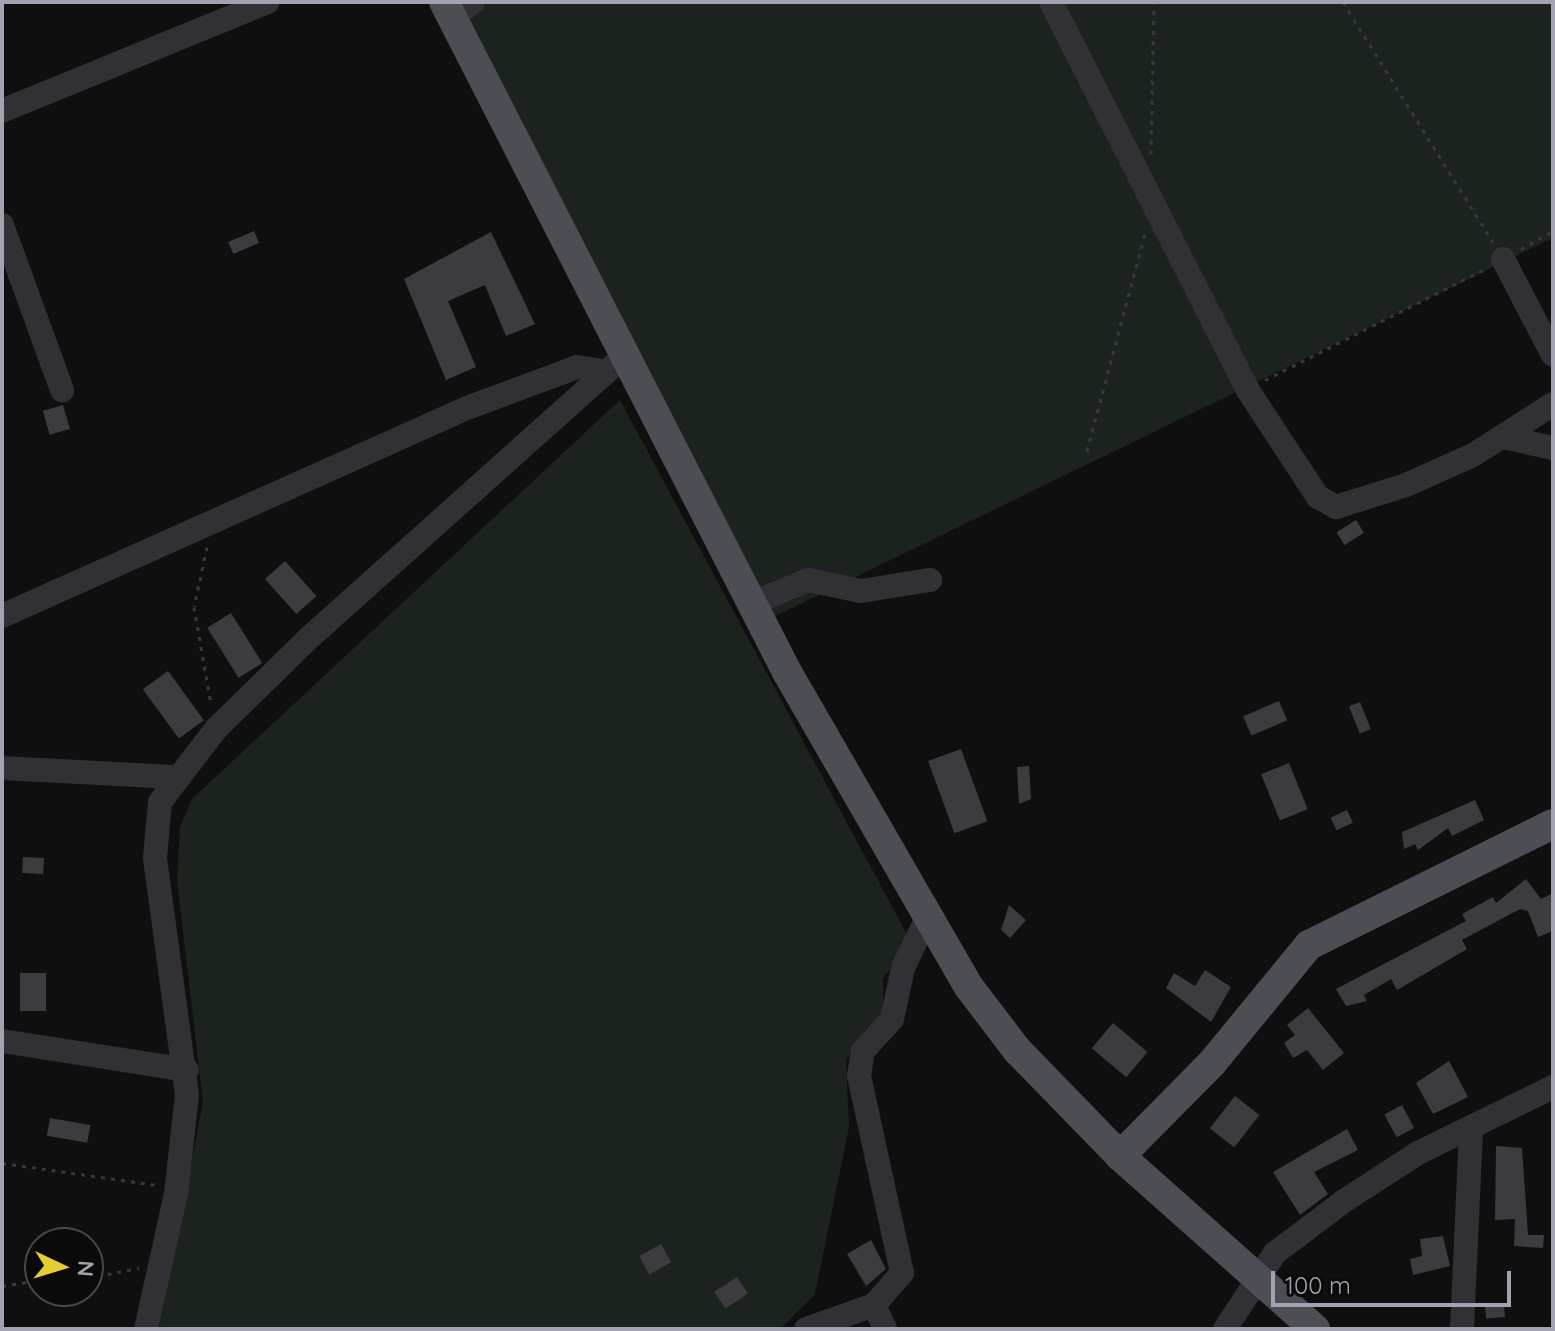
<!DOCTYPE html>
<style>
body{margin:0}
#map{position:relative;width:1555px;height:1331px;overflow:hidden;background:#0f0f10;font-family:Quicksand,sans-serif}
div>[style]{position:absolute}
.green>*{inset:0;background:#1c231e}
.building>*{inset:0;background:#3c3c40;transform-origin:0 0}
.path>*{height:3px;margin-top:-1.5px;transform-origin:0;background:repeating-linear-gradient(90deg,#37373c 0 4px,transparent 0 10px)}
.minor>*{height:24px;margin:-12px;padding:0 12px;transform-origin:12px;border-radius:12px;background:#313135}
.major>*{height:30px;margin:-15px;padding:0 15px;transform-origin:15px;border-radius:15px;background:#4d4d54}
span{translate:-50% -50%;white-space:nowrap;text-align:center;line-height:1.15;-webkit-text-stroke:6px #0b0a0b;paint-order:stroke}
.frame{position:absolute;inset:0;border:4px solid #a1a3b1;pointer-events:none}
.north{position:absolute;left:24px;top:1227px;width:80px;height:80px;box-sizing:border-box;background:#0b0a0b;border:2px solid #47474d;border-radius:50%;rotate:94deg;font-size:22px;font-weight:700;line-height:32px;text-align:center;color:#a1a3b1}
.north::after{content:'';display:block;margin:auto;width:28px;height:36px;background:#e5ce33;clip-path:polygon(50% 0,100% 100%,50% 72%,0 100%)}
.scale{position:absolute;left:1271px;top:1271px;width:240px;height:36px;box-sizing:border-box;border:4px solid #a1a3b1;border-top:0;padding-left:10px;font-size:24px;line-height:28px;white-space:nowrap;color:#a1a3b1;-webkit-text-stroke:6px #0b0a0b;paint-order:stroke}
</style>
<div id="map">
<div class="green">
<div style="clip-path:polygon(446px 2px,1553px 2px,1553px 238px,763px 622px)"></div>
<div style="clip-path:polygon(620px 400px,911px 942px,883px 978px,883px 1014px,846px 1060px,849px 1127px,815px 1294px,780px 1329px,159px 1329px,203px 1102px,177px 880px,180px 827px,192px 799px)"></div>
</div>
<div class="building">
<div style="left:254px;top:231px;width:13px;height:28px;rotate:67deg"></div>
<div style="clip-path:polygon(491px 232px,535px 324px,506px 336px,485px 285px,448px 301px,476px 367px,446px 380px,404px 279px)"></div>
<div style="left:63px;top:405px;width:25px;height:21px;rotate:74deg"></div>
<div style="left:1356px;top:520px;width:15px;height:23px;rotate:58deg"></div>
<div style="left:285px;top:561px;width:47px;height:27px;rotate:48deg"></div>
<div style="left:231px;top:613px;width:59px;height:28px;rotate:58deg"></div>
<div style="left:168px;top:671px;width:61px;height:31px;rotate:54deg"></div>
<div style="left:1279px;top:701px;width:21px;height:39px;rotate:67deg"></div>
<div style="left:1360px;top:702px;width:29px;height:12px;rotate:68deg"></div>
<div style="left:961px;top:749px;width:77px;height:35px;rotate:70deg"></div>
<div style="left:1289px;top:763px;width:50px;height:30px;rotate:68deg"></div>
<div style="clip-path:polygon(1029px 766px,1031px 799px,1019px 804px,1017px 767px)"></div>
<div style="clip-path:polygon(1475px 800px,1484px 820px,1452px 836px,1448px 828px,1418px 850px,1415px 844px,1404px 849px,1402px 832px)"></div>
<div style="left:1347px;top:810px;width:14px;height:18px;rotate:65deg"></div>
<div style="left:23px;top:857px;width:21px;height:16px;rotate:3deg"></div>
<div style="clip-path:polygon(1526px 879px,1541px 899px,1553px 893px,1553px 931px,1538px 937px,1528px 911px,1520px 909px,1462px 940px,1467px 949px,1397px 990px,1391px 979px,1364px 995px,1367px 1001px,1346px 1006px,1336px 989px,1466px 921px,1462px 914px,1493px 897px,1496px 903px)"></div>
<div style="clip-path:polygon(1009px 905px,1026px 920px,1010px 938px,1001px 930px)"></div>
<div style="clip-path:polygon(1205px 970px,1231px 987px,1211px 1022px,1166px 988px,1174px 973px,1195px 986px)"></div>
<div style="left:20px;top:973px;width:26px;height:38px"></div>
<div style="clip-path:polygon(1308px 1008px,1344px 1053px,1323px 1070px,1307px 1050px,1293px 1058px,1284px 1043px,1295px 1035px,1287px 1025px)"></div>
<div style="left:1113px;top:1023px;width:45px;height:33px;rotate:40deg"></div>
<div style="clip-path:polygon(1449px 1061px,1468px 1097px,1433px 1114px,1416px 1083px)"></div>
<div style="left:1235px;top:1096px;width:31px;height:41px;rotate:38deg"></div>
<div style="left:1402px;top:1105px;width:26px;height:20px;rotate:62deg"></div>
<div style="left:50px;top:1118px;width:41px;height:18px;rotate:10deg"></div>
<div style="clip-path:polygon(1347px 1129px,1358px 1150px,1314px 1172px,1328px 1194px,1300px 1215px,1273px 1172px)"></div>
<div style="clip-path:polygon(1496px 1146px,1522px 1148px,1528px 1235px,1544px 1235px,1543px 1248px,1514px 1246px,1515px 1219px,1495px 1220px)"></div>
<div style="clip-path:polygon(1443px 1236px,1450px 1266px,1413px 1275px,1410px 1259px,1422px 1256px,1420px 1239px)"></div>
<div style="clip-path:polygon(871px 1240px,886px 1269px,866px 1286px,847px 1254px)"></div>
<div style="left:661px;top:1244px;width:21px;height:25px;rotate:61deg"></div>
<div style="left:737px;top:1277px;width:20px;height:27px;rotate:57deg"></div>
<div style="left:1504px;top:1305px;width:12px;height:19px;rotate:85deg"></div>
</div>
<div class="path">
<div style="left:1343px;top:2px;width:283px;rotate:58deg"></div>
<div style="left:1151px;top:154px;width:152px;rotate:-88.9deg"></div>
<div style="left:1521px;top:249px;width:37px;rotate:-29deg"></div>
<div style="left:1265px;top:380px;width:249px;rotate:-26.8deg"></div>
<div style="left:1087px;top:451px;width:226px;rotate:-75.1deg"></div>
<div style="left:207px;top:547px;width:61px;rotate:102.2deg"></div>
<div style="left:194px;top:607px;width:98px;rotate:80.1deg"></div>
<div style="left:2px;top:1163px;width:156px;rotate:8.1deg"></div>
<div style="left:88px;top:1278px;width:52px;rotate:-11.1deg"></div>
<div style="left:2px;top:1286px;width:38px;rotate:-9deg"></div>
</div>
<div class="minor">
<div style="left:1051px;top:2px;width:434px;rotate:63.1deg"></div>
<div style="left:1247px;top:389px;width:129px;rotate:56.7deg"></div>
<div style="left:1318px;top:497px;width:21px;rotate:29deg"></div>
<div style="left:1336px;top:507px;width:73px;rotate:-17.4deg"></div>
<div style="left:1406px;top:485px;width:73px;rotate:-24.1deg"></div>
<div style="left:1473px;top:455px;width:95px;rotate:-32.5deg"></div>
<div style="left:452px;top:19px;width:27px;rotate:-39deg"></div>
<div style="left:2px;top:111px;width:287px;rotate:-22.3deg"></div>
<div style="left:2px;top:225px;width:176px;rotate:70deg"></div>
<div style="left:1503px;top:259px;width:108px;rotate:62.5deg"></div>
<div style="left:1503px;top:437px;width:51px;rotate:12.4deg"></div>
<div style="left:751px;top:604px;width:62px;rotate:-22.8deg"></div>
<div style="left:808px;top:580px;width:54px;rotate:11.7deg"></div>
<div style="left:861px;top:591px;width:70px;rotate:-9.1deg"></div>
<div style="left:2px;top:616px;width:509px;rotate:-24.1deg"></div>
<div style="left:467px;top:408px;width:117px;rotate:-20.4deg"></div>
<div style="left:577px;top:367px;width:24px;rotate:9deg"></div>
<div style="left:2px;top:768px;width:173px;rotate:3deg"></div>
<div style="left:2px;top:1041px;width:187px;rotate:8.9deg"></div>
<div style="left:874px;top:1305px;width:26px;rotate:65deg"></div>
<div style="left:146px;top:1329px;width:138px;rotate:-77.5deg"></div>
<div style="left:176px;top:1194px;width:100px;rotate:-83.7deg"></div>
<div style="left:187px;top:1095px;width:239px;rotate:-97.7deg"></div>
<div style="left:155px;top:858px;width:56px;rotate:-84.9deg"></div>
<div style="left:160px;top:802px;width:92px;rotate:-52.5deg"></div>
<div style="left:216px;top:729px;width:132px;rotate:-44.4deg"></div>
<div style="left:310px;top:637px;width:425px;rotate:-41.8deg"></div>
<div style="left:806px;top:1329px;width:72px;rotate:-19.4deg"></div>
<div style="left:874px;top:1305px;width:43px;rotate:-48.8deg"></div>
<div style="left:902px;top:1273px;width:202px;rotate:-102.3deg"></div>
<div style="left:859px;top:1076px;width:25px;rotate:-81deg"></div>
<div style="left:863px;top:1051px;width:43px;rotate:-47.8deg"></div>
<div style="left:892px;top:1019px;width:52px;rotate:-77.8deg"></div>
<div style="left:903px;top:968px;width:53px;rotate:-64.4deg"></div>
<div style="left:1225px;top:1329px;width:91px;rotate:-56.7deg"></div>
<div style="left:1275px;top:1253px;width:86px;rotate:-37deg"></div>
<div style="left:1344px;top:1201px;width:88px;rotate:-33deg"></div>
<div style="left:1418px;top:1153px;width:150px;rotate:-26.1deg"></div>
<div style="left:1462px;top:1329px;width:197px;rotate:-87.4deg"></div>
</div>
<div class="major">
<div style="left:444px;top:2px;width:753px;rotate:62.89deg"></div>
<div style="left:787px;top:672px;width:364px;rotate:60deg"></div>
<div style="left:969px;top:987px;width:79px;rotate:52.7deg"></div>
<div style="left:1017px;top:1050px;width:148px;rotate:45.8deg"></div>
<div style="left:1120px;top:1156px;width:261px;rotate:41.6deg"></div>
<div style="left:1120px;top:1156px;width:131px;rotate:-45.3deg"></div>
<div style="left:1212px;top:1063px;width:153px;rotate:-50.6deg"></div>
<div style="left:1309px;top:945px;width:272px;rotate:-26.4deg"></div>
</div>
<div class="frame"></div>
<div class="north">N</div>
<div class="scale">100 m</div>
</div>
